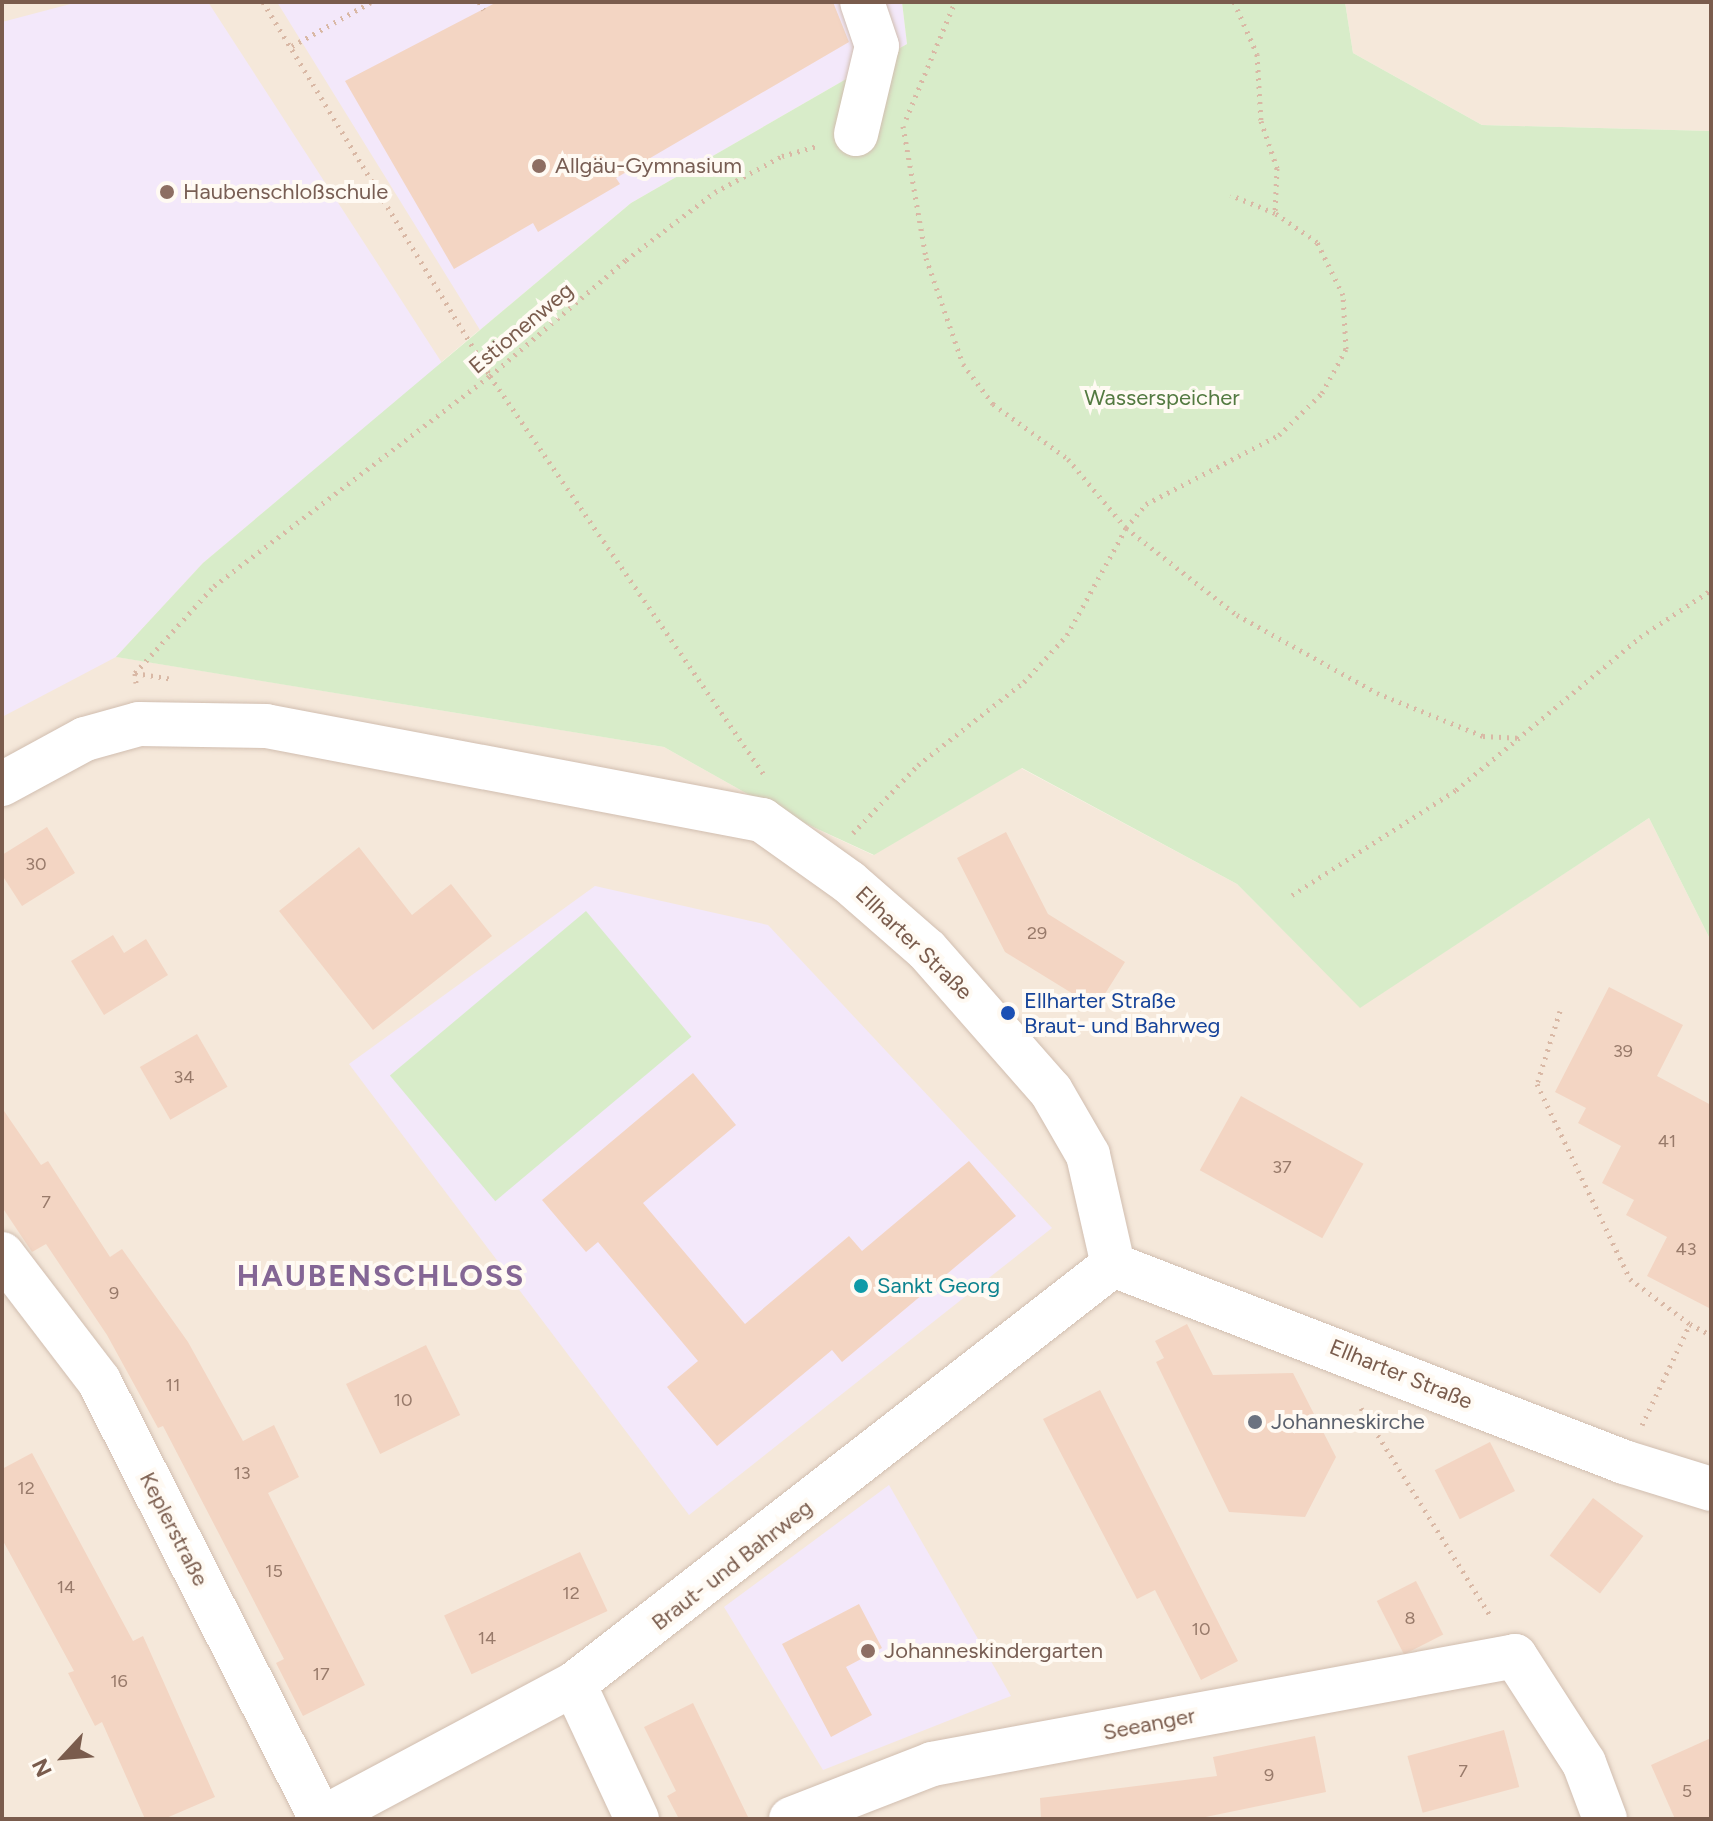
<!DOCTYPE html>
<meta charset="utf-8">
<style>
body{margin:0}
#map{position:relative;width:1713px;height:1821px;overflow:hidden;background:#fdf6ec;font-family:Figtree,sans-serif}
div>[style]{position:absolute}
.residential>*{inset:0;background:#f5e8da}
.education>*{inset:0;background:#f3e8fa}
.green>*{inset:0;background:#d8ecc9;transform-origin:0 0}
.building>*{inset:0;background:#f3d5c3;transform-origin:0 0}
.path>*{height:5px;margin-top:-2.5px;transform-origin:0;background:repeating-linear-gradient(90deg,#d9b8a5 0 2px,transparent 0 8px)}
.roads{filter:drop-shadow(0 0 2px #d1beb0) drop-shadow(0 0 2px #d1beb0)}
.minor>*{height:44px;margin:-22px;padding:0 22px;transform-origin:22px;border-radius:22px;background:#fff}
.dots>*{width:22px;height:22px;translate:-50% -50%;box-sizing:border-box;border:4px solid #fffaf3;border-radius:50%}
span{translate:-50% -50%;white-space:nowrap;text-align:center;line-height:1.15;-webkit-text-stroke:8px #fffaf3;paint-order:stroke}
.number-label{font-size:18px;color:#987a6a}
.number-label span{-webkit-text-stroke-width:0}
.education-label{font-size:22px;color:#785e54}
.left{translate:0 -50%;text-align:left}
.street-label{font-size:22px;color:#7a5c4d}
.park-label{font-size:22px;color:#537a41}
.transit-label{font-size:22px;color:#164399}
.culture-label{font-size:22px;color:#0d838f}
.worship-label{font-size:22px;color:#5b616d}
.district-label{font-size:30px;color:#846695;font-weight:700;letter-spacing:2px}
.frame{position:absolute;inset:0;border:4px solid #7a5c4d;pointer-events:none}
.north{position:absolute;left:24px;top:1717px;width:80px;height:80px;-webkit-text-stroke:6px #fffaf3;paint-order:stroke;rotate:244deg;font-size:22px;font-weight:700;line-height:32px;text-align:center;color:#7a5c4d}
.north::after{content:'';display:block;margin:auto;width:28px;height:36px;background:#7a5c4d;clip-path:polygon(50% 0,100% 100%,50% 72%,0 100%)}
</style>
<div id="map">
<div class="residential">
<div style="clip-path:polygon(2px 2px,902px 2px,630px 203px,203px 563px,117px 657px,664px 747px,774px 809px,873px 855px,1021px 768px,1237px 884px,1360px 1007px,1649px 818px,1711px 941px,1711px 1819px,2px 1819px)"></div>
<div style="clip-path:polygon(1345px 2px,1711px 2px,1711px 131px,1482px 125px,1353px 53px)"></div>
</div>
<div class="education">
<div style="clip-path:polygon(78px 2px,208px 2px,442px 363px,203px 563px,116px 657px,2px 717px,2px 22px)"></div>
<div style="clip-path:polygon(277px 2px,902px 2px,907px 44px,631px 203px,480px 330px)"></div>
<div style="clip-path:polygon(595px 886px,768px 925px,1052px 1228px,689px 1515px,349px 1064px)"></div>
<div style="clip-path:polygon(889px 1485px,1011px 1696px,823px 1770px,724px 1607px)"></div>
</div>
<div class="green">
<div style="clip-path:polygon(902px 2px,1345px 2px,1353px 53px,1482px 125px,1711px 131px,1711px 941px,1649px 818px,1360px 1008px,1237px 884px,1022px 768px,874px 855px,774px 809px,664px 747px,116px 657px,203px 563px,631px 203px,907px 44px)"></div>
<div style="left:586px;top:911px;width:164px;height:256px;rotate:50deg"></div>
</div>
<div class="building">
<div style="clip-path:polygon(497px 2px,833px 2px,849px 42px,616px 178px,620px 184px,538px 232px,533px 223px,454px 269px,345px 81px)"></div>
<div style="clip-path:polygon(47px 827px,75px 873px,22px 906px,2px 875px,2px 855px)"></div>
<div style="clip-path:polygon(1006px 832px,1048px 914px,1125px 962px,1096px 1008px,1005px 952px,957px 858px)"></div>
<div style="clip-path:polygon(359px 847px,412px 915px,451px 884px,492px 936px,373px 1030px,279px 911px)"></div>
<div style="clip-path:polygon(113px 935px,124px 953px,146px 939px,168px 975px,104px 1015px,71px 961px)"></div>
<div style="clip-path:polygon(1609px 987px,1683px 1025px,1657px 1076px,1711px 1105px,1711px 1309px,1647px 1276px,1667px 1237px,1626px 1215px,1634px 1200px,1602px 1183px,1621px 1146px,1578px 1123px,1586px 1108px,1555px 1092px)"></div>
<div style="left:197px;top:1034px;width:61px;height:66px;rotate:60deg"></div>
<div style="clip-path:polygon(693px 1073px,736px 1125px,643px 1203px,745px 1324px,849px 1236px,862px 1251px,969px 1161px,1016px 1216px,842px 1362px,832px 1350px,717px 1446px,667px 1387px,698px 1361px,598px 1242px,586px 1252px,542px 1200px)"></div>
<div style="left:1241px;top:1096px;width:140px;height:85px;rotate:29deg"></div>
<div style="clip-path:polygon(2px 1108px,41px 1165px,48px 1161px,110px 1257px,122px 1249px,188px 1342px,243px 1441px,274px 1425px,299px 1477px,268px 1493px,365px 1685px,303px 1716px,276px 1663px,284px 1659px,163px 1426px,158px 1428px,107px 1335px,46px 1244px,32px 1252px,2px 1207px)"></div>
<div style="clip-path:polygon(1187px 1324px,1213px 1375px,1293px 1373px,1336px 1457px,1305px 1517px,1229px 1512px,1156px 1362px,1164px 1358px,1155px 1341px)"></div>
<div style="left:426px;top:1345px;width:78px;height:89px;rotate:64deg"></div>
<div style="clip-path:polygon(1100px 1390px,1238px 1661px,1201px 1680px,1155px 1590px,1137px 1599px,1043px 1419px)"></div>
<div style="left:1490px;top:1442px;width:55px;height:62px;rotate:63deg"></div>
<div style="clip-path:polygon(32px 1453px,133px 1641px,143px 1636px,215px 1797px,164px 1819px,145px 1819px,102px 1722px,95px 1726px,68px 1673px,74px 1671px,2px 1539px,2px 1469px)"></div>
<div style="left:1593px;top:1498px;width:63px;height:72px;rotate:37deg"></div>
<div style="left:580px;top:1552px;width:65px;height:150px;rotate:65deg"></div>
<div style="left:1416px;top:1581px;width:60px;height:44px;rotate:63deg"></div>
<div style="clip-path:polygon(859px 1604px,882px 1648px,846px 1667px,872px 1715px,831px 1737px,782px 1644px)"></div>
<div style="clip-path:polygon(693px 1703px,749px 1819px,679px 1819px,667px 1796px,676px 1791px,644px 1727px)"></div>
<div style="left:1504px;top:1730px;width:59px;height:100px;rotate:75deg"></div>
<div style="clip-path:polygon(1315px 1736px,1326px 1792px,1196px 1819px,1041px 1819px,1040px 1798px,1217px 1776px,1213px 1757px)"></div>
<div style="clip-path:polygon(1711px 1738px,1711px 1819px,1675px 1819px,1651px 1765px)"></div>
</div>
<div class="path">
<div style="left:263px;top:2px;width:437px;rotate:58.7deg"></div>
<div style="left:490px;top:376px;width:485px;rotate:55.5deg"></div>
<div style="left:479px;top:2px;width:9px;rotate:58deg"></div>
<div style="left:1234px;top:2px;width:57px;rotate:66.1deg"></div>
<div style="left:1257px;top:54px;width:67px;rotate:86.6deg"></div>
<div style="left:1261px;top:121px;width:50px;rotate:71.2deg"></div>
<div style="left:1277px;top:168px;width:45px;rotate:92.5deg"></div>
<div style="left:292px;top:46px;width:90px;rotate:-29.1deg"></div>
<div style="left:906px;top:119px;width:127px;rotate:-67.3deg"></div>
<div style="left:903px;top:126px;width:134px;rotate:80.1deg"></div>
<div style="left:926px;top:258px;width:112px;rotate:70.8deg"></div>
<div style="left:963px;top:364px;width:50px;rotate:53.1deg"></div>
<div style="left:993px;top:404px;width:93px;rotate:36.3deg"></div>
<div style="left:1068px;top:459px;width:90px;rotate:50deg"></div>
<div style="left:1126px;top:528px;width:141px;rotate:38.1deg"></div>
<div style="left:1237px;top:615px;width:160px;rotate:29.1deg"></div>
<div style="left:1377px;top:693px;width:114px;rotate:22.1deg"></div>
<div style="left:1483px;top:736px;width:39px;rotate:3deg"></div>
<div style="left:135px;top:673px;width:36px;rotate:9deg"></div>
<div style="left:136px;top:683px;width:10px;rotate:-96deg"></div>
<div style="left:135px;top:673px;width:118px;rotate:-47.8deg"></div>
<div style="left:214px;top:586px;width:347px;rotate:-37.3deg"></div>
<div style="left:490px;top:376px;width:179px;rotate:-40.5deg"></div>
<div style="left:626px;top:260px;width:112px;rotate:-37.4deg"></div>
<div style="left:715px;top:192px;width:76px;rotate:-28.2deg"></div>
<div style="left:782px;top:156px;width:36px;rotate:-16deg"></div>
<div style="left:853px;top:833px;width:94px;rotate:-46.3deg"></div>
<div style="left:918px;top:765px;width:135px;rotate:-38.1deg"></div>
<div style="left:1024px;top:682px;width:64px;rotate:-47.5deg"></div>
<div style="left:1067px;top:635px;width:122px;rotate:-61.1deg"></div>
<div style="left:1126px;top:528px;width:31px;rotate:-50deg"></div>
<div style="left:1146px;top:504px;width:150px;rotate:-27.4deg"></div>
<div style="left:1279px;top:435px;width:60px;rotate:-44.3deg"></div>
<div style="left:1322px;top:393px;width:50px;rotate:-61.4deg"></div>
<div style="left:1346px;top:349px;width:54px;rotate:-93.2deg"></div>
<div style="left:1343px;top:295px;width:59px;rotate:-116.1deg"></div>
<div style="left:1317px;top:242px;width:51px;rotate:-145.4deg"></div>
<div style="left:1275px;top:213px;width:48px;rotate:-157.8deg"></div>
<div style="left:1292px;top:895px;width:195px;rotate:-32.6deg"></div>
<div style="left:1456px;top:790px;width:239px;rotate:-39.7deg"></div>
<div style="left:1640px;top:637px;width:85px;rotate:-33.5deg"></div>
<div style="left:1560px;top:1011px;width:77px;rotate:107.5deg"></div>
<div style="left:1537px;top:1084px;width:216px;rotate:64.5deg"></div>
<div style="left:1630px;top:1279px;width:75px;rotate:36.9deg"></div>
<div style="left:1361px;top:1408px;width:246px;rotate:58.1deg"></div>
<div style="left:1642px;top:1425px;width:112px;rotate:-64.6deg"></div>
<div style="left:1690px;top:1324px;width:24px;rotate:28deg"></div>
</div>
<div class="roads">
<div class="minor">
<div style="left:856px;top:134px;width:90px;rotate:-76.6deg"></div>
<div style="left:877px;top:46px;width:46px;rotate:-108.8deg"></div>
<div style="left:2px;top:784px;width:94px;rotate:-28.5deg"></div>
<div style="left:85px;top:739px;width:56px;rotate:-15.5deg"></div>
<div style="left:139px;top:724px;width:127px;rotate:0.9deg"></div>
<div style="left:266px;top:726px;width:505px;rotate:10.73deg"></div>
<div style="left:762px;top:820px;width:107px;rotate:35.5deg"></div>
<div style="left:849px;top:882px;width:103px;rotate:41.1deg"></div>
<div style="left:927px;top:950px;width:188px;rotate:48.7deg"></div>
<div style="left:1051px;top:1091px;width:74px;rotate:60deg"></div>
<div style="left:1088px;top:1155px;width:113px;rotate:77.2deg"></div>
<div style="left:2px;top:1254px;width:160px;rotate:52.6deg"></div>
<div style="left:99px;top:1381px;width:491px;rotate:63.1deg"></div>
<div style="left:1113px;top:1265px;width:548px;rotate:21.08deg"></div>
<div style="left:1624px;top:1462px;width:91px;rotate:17.2deg"></div>
<div style="left:574px;top:1684px;width:149px;rotate:65deg"></div>
<div style="left:321px;top:1819px;width:287px;rotate:-28.1deg"></div>
<div style="left:574px;top:1684px;width:683px;rotate:-37.86deg"></div>
<div style="left:791px;top:1819px;width:151px;rotate:-21.3deg"></div>
<div style="left:932px;top:1764px;width:593px;rotate:-10.49deg"></div>
<div style="left:1515px;top:1656px;width:127px;rotate:57.2deg"></div>
<div style="left:1584px;top:1763px;width:60px;rotate:69.4deg"></div>
</div>
</div>
<div class="dots">
<div style="left:539px;top:166px;background:#8d6e63"></div>
<div style="left:167px;top:192px;background:#8d6e63"></div>
<div style="left:1008px;top:1013px;background:#1a4fb4"></div>
<div style="left:861px;top:1286px;background:#0f9aa8"></div>
<div style="left:1255px;top:1422px;background:#6b7280"></div>
<div style="left:868px;top:1651px;background:#8d6e63"></div>
</div>
<div class="number-label">
<span style="left:36px;top:864px">30</span>
<span style="left:1037px;top:933px">29</span>
<span style="left:1623px;top:1051px">39</span>
<span style="left:184px;top:1077px">34</span>
<span style="left:1667px;top:1141px">41</span>
<span style="left:1282px;top:1167px">37</span>
<span style="left:46px;top:1202px">7</span>
<span style="left:1686px;top:1249px">43</span>
<span style="left:114px;top:1293px">9</span>
<span style="left:173px;top:1385px">11</span>
<span style="left:403px;top:1400px">10</span>
<span style="left:242px;top:1473px">13</span>
<span style="left:26px;top:1488px">12</span>
<span style="left:274px;top:1571px">15</span>
<span style="left:66px;top:1587px">14</span>
<span style="left:571px;top:1593px">12</span>
<span style="left:1410px;top:1618px">8</span>
<span style="left:1201px;top:1629px">10</span>
<span style="left:487px;top:1638px">14</span>
<span style="left:321px;top:1674px">17</span>
<span style="left:119px;top:1681px">16</span>
<span style="left:1463px;top:1771px">7</span>
<span style="left:1269px;top:1775px">9</span>
<span style="left:1687px;top:1791px">5</span>
</div>
<div class="education-label">
<span class="left" style="left:555px;top:166px">Allgäu-Gymnasium</span>
<span class="left" style="left:183px;top:192px">Haubenschloßschule</span>
<span class="left" style="left:884px;top:1651px">Johanneskindergarten</span>
</div>
<div class="street-label">
<span style="left:521px;top:328px;rotate:-40deg">Estionenweg</span>
<span style="left:914px;top:943px;rotate:44deg">Ellharter Straße</span>
<span style="left:1401px;top:1374px;rotate:22deg">Ellharter Straße</span>
<span style="left:174px;top:1529px;rotate:63deg">Keplerstraße</span>
<span style="left:732px;top:1565px;rotate:-38deg">Braut- und Bahrweg</span>
<span style="left:1149px;top:1724px;rotate:-11deg">Seeanger</span>
</div>
<div class="park-label">
<span style="left:1162px;top:398px">Wasserspeicher</span>
</div>
<div class="transit-label">
<span class="left" style="left:1024px;top:1013px">Ellharter Straße<br>Braut- und Bahrweg</span>
</div>
<div class="culture-label">
<span class="left" style="left:877px;top:1286px">Sankt Georg</span>
</div>
<div class="worship-label">
<span class="left" style="left:1271px;top:1422px">Johanneskirche</span>
</div>
<div class="district-label">
<span style="left:381px;top:1276px">HAUBENSCHLOSS</span>
</div>
<div class="frame"></div>
<div class="north">N</div>
</div>
